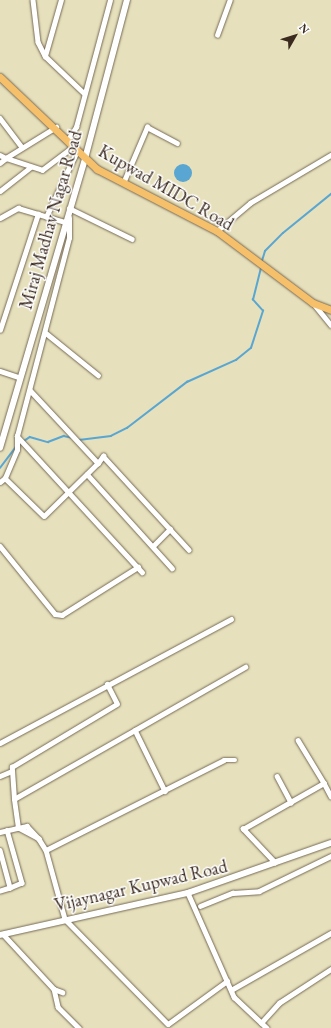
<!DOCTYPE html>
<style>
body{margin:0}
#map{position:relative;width:331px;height:1028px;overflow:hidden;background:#e6e0bc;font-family:"EB Garamond",serif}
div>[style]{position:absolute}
.water>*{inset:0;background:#58a6d1}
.round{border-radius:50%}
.stream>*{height:1.5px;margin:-0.75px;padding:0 0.75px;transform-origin:0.75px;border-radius:0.75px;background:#58a6d1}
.roads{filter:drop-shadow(0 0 1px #776a55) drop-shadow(0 0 1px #776a55)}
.minor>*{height:4.5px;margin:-2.25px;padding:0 2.25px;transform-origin:2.25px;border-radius:2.25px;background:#fff}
.tertiary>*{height:5.5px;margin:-2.75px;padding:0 2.75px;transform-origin:2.75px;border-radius:2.75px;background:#fff}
.primary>*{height:7px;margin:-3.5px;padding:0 3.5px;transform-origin:3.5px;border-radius:3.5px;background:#f6c06b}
span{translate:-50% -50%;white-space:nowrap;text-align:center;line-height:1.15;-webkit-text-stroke:3px #fff;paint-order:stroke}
.street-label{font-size:18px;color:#3b2a1e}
.north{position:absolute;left:275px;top:16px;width:40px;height:40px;-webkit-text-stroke:3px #fff;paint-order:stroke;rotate:51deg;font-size:11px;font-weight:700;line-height:16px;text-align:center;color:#3b2a1e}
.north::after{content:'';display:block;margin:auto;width:14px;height:18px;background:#3b2a1e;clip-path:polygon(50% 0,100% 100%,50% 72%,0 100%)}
</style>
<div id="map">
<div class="water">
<div class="round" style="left:174px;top:164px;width:18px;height:18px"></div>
</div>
<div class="stream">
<div style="left:262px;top:261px;width:10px;rotate:-73deg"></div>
<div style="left:265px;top:251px;width:25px;rotate:-45deg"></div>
<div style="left:283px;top:233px;width:62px;rotate:-39.1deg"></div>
<div style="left:79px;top:440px;width:32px;rotate:-7deg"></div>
<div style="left:111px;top:436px;width:18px;rotate:-27deg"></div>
<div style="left:127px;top:428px;width:76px;rotate:-37.5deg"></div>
<div style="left:187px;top:382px;width:54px;rotate:-24.2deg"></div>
<div style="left:236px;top:360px;width:19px;rotate:-39deg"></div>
<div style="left:251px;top:348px;width:39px;rotate:-72deg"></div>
<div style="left:263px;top:311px;width:15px;rotate:-132deg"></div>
<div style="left:253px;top:300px;width:34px;rotate:-76deg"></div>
<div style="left:18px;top:445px;width:14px;rotate:-34deg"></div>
<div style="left:30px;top:437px;width:19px;rotate:16deg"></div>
<div style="left:48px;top:442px;width:17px;rotate:-21deg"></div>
<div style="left:64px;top:436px;width:9px;rotate:13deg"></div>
<div style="left:0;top:468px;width:25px;rotate:-53deg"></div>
</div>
<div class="roads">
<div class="minor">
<div style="left:33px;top:0;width:42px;rotate:83.2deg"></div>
<div style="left:38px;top:42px;width:16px;rotate:63deg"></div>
<div style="left:45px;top:56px;width:54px;rotate:43.5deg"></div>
<div style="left:217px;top:35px;width:37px;rotate:-70deg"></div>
<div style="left:45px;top:56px;width:58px;rotate:-74.1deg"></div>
<div style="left:0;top:118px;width:36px;rotate:53deg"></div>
<div style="left:67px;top:141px;width:17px;rotate:-57deg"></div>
<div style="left:76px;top:127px;width:131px;rotate:-75deg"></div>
<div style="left:0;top:155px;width:7px;rotate:27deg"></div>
<div style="left:6px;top:158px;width:59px;rotate:-31.8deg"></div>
<div style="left:0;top:163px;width:8px;rotate:-40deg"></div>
<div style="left:6px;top:158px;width:38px;rotate:18deg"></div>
<div style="left:42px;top:170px;width:36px;rotate:-37deg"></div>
<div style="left:124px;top:181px;width:59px;rotate:-66.9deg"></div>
<div style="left:147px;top:127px;width:34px;rotate:28deg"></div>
<div style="left:0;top:191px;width:39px;rotate:-38deg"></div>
<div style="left:69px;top:208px;width:70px;rotate:26.2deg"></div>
<div style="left:46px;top:217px;width:71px;rotate:-64.9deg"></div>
<div style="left:0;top:218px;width:21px;rotate:-29deg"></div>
<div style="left:18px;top:208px;width:49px;rotate:16.6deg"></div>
<div style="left:217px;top:231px;width:43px;rotate:-40.3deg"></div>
<div style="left:250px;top:203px;width:94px;rotate:-30.7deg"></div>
<div style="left:314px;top:304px;width:27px;rotate:51deg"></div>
<div style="left:0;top:330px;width:122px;rotate:-71.9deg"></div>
<div style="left:46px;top:333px;width:67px;rotate:38.9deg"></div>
<div style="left:0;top:371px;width:20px;rotate:18deg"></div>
<div style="left:30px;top:390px;width:100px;rotate:47deg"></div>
<div style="left:98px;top:463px;width:9px;rotate:-54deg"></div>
<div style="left:103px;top:456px;width:127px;rotate:47.5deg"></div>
<div style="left:17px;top:436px;width:185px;rotate:47.4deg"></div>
<div style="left:87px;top:474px;width:127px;rotate:47.9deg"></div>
<div style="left:5px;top:478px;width:54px;rotate:44.3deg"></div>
<div style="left:44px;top:516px;width:76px;rotate:-44.5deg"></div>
<div style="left:0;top:482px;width:6px;rotate:-39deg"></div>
<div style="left:5px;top:478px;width:30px;rotate:-67deg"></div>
<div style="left:17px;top:450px;width:14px;rotate:-90deg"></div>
<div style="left:17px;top:436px;width:205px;rotate:-75.3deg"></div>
<div style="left:69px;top:238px;width:20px;rotate:-90deg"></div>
<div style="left:0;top:546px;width:87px;rotate:51deg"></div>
<div style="left:55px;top:614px;width:7px;rotate:8deg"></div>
<div style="left:62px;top:615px;width:90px;rotate:-32.3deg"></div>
<div style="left:153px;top:546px;width:24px;rotate:-45deg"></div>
<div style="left:135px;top:730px;width:127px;rotate:-29.8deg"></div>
<div style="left:298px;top:740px;width:50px;rotate:58.8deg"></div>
<div style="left:0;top:743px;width:262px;rotate:-28.2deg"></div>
<div style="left:0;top:776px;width:13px;rotate:-23deg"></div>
<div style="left:277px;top:776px;width:30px;rotate:62deg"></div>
<div style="left:14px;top:799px;width:32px;rotate:-94deg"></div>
<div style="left:12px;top:767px;width:122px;rotate:-31deg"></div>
<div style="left:117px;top:704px;width:22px;rotate:-117deg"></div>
<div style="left:7px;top:830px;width:55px;rotate:74.2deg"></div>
<div style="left:22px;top:883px;width:13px;rotate:157deg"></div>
<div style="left:0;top:832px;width:18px;rotate:-13deg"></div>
<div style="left:18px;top:828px;width:29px;rotate:-98deg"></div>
<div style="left:14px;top:799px;width:139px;rotate:-29.7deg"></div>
<div style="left:135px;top:730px;width:68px;rotate:63.8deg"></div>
<div style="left:39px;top:839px;width:24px;rotate:-152deg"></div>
<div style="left:18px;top:828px;width:9px;rotate:-13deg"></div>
<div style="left:27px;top:826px;width:18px;rotate:47deg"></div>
<div style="left:39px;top:839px;width:13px;rotate:58deg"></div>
<div style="left:46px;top:850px;width:72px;rotate:74.6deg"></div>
<div style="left:65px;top:919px;width:147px;rotate:45.6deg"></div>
<div style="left:168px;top:1024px;width:73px;rotate:-36.1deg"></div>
<div style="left:0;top:850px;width:39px;rotate:75deg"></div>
<div style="left:10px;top:888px;width:10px;rotate:163deg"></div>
<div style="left:46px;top:850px;width:199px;rotate:-26.8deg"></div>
<div style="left:224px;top:760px;width:11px"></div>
<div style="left:275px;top:863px;width:47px;rotate:-133.3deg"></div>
<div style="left:243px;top:829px;width:93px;rotate:-29.6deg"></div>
<div style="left:324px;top:783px;width:15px;rotate:62deg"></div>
<div style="left:188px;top:893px;width:114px;rotate:66.1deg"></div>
<div style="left:234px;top:997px;width:45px;rotate:43.2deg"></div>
<div style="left:200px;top:906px;width:35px;rotate:-22deg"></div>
<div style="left:233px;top:893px;width:26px;rotate:-4deg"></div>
<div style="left:259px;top:891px;width:80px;rotate:-25.9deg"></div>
<div style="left:3px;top:934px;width:75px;rotate:47.2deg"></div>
<div style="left:54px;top:989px;width:9px;rotate:21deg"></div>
<div style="left:54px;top:989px;width:18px;rotate:77deg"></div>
<div style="left:58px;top:1007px;width:30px;rotate:45deg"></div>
<div style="left:231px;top:990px;width:115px;rotate:-29.7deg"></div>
<div style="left:261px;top:1023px;width:27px;rotate:-48deg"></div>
<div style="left:279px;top:1003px;width:62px;rotate:-33.2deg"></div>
</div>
<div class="tertiary">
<div style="left:0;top:448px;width:301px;rotate:-73.6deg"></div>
<div style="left:85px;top:159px;width:164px;rotate:-75.2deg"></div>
<div style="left:0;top:935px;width:193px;rotate:-12.6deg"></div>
<div style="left:188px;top:893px;width:151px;rotate:-19.3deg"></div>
</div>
<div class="primary">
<div style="left:0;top:77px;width:134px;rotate:43.5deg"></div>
<div style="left:97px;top:169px;width:135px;rotate:27.3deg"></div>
<div style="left:217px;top:231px;width:120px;rotate:36.9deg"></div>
<div style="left:313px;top:303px;width:19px;rotate:21deg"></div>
</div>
</div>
<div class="street-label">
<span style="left:166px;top:188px;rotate:30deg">Kupwad MIDC Road</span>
<span style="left:51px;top:220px;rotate:-74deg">Miraj Madhav Nagar Road</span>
<span style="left:141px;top:886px;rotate:-13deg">Vijaynagar Kupwad Road</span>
</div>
<div class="north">N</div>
</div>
